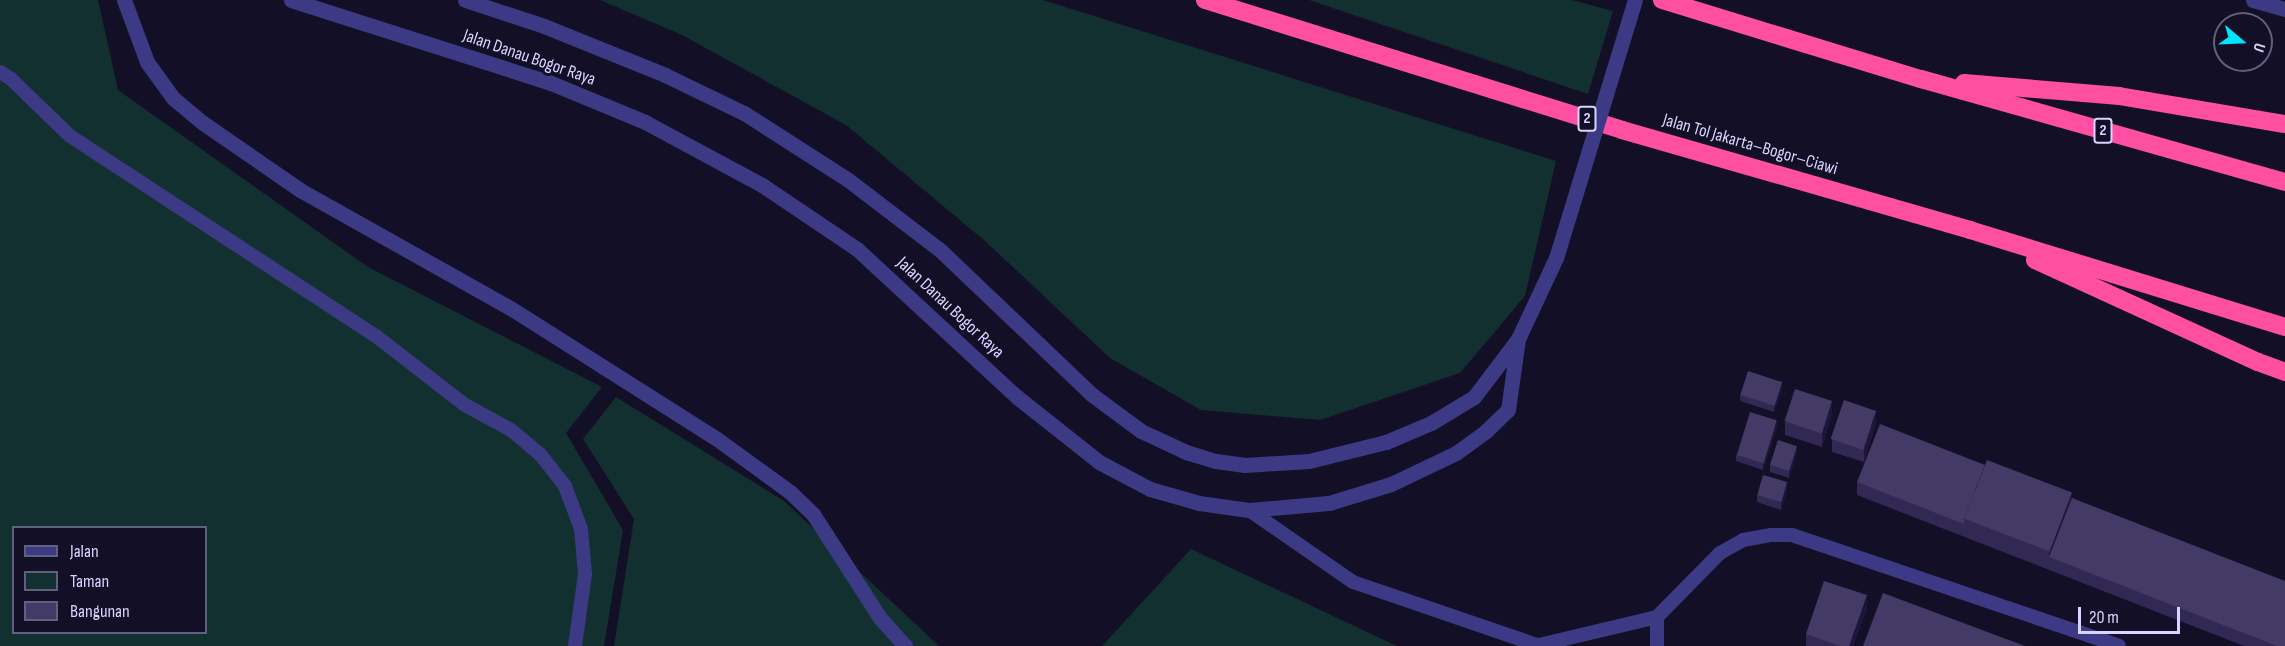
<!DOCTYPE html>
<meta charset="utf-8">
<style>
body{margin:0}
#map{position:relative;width:2285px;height:646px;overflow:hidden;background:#130f26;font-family:"Sofia Sans Condensed",sans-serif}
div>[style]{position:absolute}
.green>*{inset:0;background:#12302f}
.service>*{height:14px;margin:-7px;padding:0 7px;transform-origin:7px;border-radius:7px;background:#3d3a85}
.minor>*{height:15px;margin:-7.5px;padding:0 7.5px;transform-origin:7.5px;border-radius:7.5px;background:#3d3a85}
.tertiary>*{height:15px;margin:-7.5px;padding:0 7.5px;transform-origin:7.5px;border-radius:7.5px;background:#3d3a85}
.motorway>*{height:18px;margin:-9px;padding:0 9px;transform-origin:9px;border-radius:9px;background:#ff4fa3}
.tertiary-bridge>*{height:15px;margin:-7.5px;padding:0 7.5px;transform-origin:7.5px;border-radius:7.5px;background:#3d3a85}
.wall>*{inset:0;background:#312854}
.shaded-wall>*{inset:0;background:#1d163a}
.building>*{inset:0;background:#433a66;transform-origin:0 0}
span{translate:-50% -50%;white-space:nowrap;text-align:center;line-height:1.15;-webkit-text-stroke:6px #130f26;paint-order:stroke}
.shield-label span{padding:2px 4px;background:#130f26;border:2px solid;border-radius:4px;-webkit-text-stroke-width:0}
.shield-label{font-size:16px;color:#d9d4ff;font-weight:700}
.street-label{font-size:18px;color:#d9d4ff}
.legend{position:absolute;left:12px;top:526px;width:195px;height:108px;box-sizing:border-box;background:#130f26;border:2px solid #625e7d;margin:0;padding:8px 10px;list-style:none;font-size:18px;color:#d9d4ff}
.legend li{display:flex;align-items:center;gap:12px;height:30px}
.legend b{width:30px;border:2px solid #625e7d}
.north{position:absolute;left:2213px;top:12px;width:60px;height:60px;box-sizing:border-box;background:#130f26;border:2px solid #625e7d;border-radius:50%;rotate:109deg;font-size:16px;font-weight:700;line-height:24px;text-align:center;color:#d9d4ff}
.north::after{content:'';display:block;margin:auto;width:21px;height:27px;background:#00e5ff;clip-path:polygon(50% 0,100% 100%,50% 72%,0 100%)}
.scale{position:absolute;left:2078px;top:607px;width:102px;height:27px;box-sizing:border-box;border:3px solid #d9d4ff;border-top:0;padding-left:8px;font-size:18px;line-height:21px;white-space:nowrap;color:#d9d4ff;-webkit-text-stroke:4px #130f26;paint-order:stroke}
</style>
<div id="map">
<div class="green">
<div style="clip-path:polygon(evenodd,0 0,98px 0,118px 90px,368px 267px,602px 387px,566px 433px,623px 530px,604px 646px,0 646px,0 0,14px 528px,206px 528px,206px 632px,14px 632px,14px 528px)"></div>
<div style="clip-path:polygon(600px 0,1043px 0,1556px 161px,1525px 296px,1460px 373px,1320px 420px,1201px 410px,1110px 358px,985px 241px,846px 125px,682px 35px)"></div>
<div style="clip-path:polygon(1309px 0,1572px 0,1613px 11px,1588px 94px)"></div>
<div style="clip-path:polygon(616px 397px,784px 501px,939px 646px,614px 646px,634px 519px,583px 439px)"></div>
<div style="clip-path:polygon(1191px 549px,1397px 646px,1102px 646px)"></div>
</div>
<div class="service">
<div style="left:0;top:72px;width:13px;rotate:32deg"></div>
<div style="left:11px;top:79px;width:82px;rotate:44deg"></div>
<div style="left:70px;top:136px;width:366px;rotate:33.2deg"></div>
<div style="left:376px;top:336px;width:113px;rotate:37.8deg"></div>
<div style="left:465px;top:405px;width:52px;rotate:28.5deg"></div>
<div style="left:511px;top:430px;width:38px;rotate:40deg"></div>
<div style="left:540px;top:454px;width:41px;rotate:52deg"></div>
<div style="left:565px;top:486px;width:46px;rotate:69.6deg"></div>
<div style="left:581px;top:529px;width:45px;rotate:84.9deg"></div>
<div style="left:585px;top:574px;width:73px;rotate:97.9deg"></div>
<div style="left:1249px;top:510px;width:126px;rotate:34.7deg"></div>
<div style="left:1353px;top:582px;width:198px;rotate:18.9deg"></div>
<div style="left:1657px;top:617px;width:29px;rotate:90deg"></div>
<div style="left:1539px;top:645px;width:121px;rotate:-13.3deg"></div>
<div style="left:1657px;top:617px;width:90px;rotate:-45.5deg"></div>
<div style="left:1720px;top:553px;width:26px;rotate:-29deg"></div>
<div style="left:1743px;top:540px;width:29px;rotate:-10deg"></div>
<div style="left:1772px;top:535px;width:20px"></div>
<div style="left:1792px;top:535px;width:345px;rotate:18.7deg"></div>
</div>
<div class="minor">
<div style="left:124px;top:0;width:66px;rotate:69.6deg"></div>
<div style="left:147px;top:62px;width:44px;rotate:54.2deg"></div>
<div style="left:173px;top:98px;width:39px;rotate:40deg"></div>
<div style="left:203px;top:123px;width:118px;rotate:34.6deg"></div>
<div style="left:300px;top:190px;width:243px;rotate:29.3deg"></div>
<div style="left:512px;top:309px;width:243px;rotate:32.4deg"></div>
<div style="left:717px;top:439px;width:90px;rotate:36deg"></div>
<div style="left:790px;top:492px;width:32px;rotate:44deg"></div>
<div style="left:813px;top:514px;width:124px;rotate:57.2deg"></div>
<div style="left:880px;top:618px;width:38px;rotate:48deg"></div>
<div style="left:2253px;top:0;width:33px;rotate:16deg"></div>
</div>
<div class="tertiary">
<div style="left:291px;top:0;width:273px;rotate:17.7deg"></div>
<div style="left:551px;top:83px;width:102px;rotate:22.5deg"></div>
<div style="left:645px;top:122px;width:133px;rotate:28.3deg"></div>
<div style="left:762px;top:185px;width:115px;rotate:34deg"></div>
<div style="left:857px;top:249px;width:218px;rotate:42.8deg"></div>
<div style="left:1017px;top:397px;width:105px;rotate:38.4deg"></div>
<div style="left:1099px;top:462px;width:58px;rotate:27.9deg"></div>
<div style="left:1150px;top:489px;width:51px;rotate:15.9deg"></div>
<div style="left:1199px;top:503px;width:50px;rotate:8deg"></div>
<div style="left:1249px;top:510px;width:80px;rotate:-5deg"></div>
<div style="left:1329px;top:503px;width:65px;rotate:-17deg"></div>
<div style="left:1391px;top:484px;width:72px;rotate:-25.5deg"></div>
<div style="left:1456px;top:453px;width:37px;rotate:-36deg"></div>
<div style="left:1486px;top:431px;width:30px;rotate:-44deg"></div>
<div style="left:1508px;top:410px;width:72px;rotate:-82deg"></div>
<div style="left:465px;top:0;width:83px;rotate:18.2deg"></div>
<div style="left:544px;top:26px;width:131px;rotate:22deg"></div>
<div style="left:665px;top:75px;width:88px;rotate:25.7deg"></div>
<div style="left:744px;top:113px;width:122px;rotate:32.7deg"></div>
<div style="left:847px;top:179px;width:117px;rotate:37.4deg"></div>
<div style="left:940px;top:250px;width:209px;rotate:43.6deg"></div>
<div style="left:1091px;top:394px;width:62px;rotate:36.5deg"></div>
<div style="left:1141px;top:431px;width:50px;rotate:25deg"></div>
<div style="left:1186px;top:452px;width:31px;rotate:17deg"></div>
<div style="left:1216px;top:461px;width:29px;rotate:8deg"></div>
<div style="left:1245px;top:465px;width:64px;rotate:-3.6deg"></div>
<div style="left:1309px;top:461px;width:79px;rotate:-13.9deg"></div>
<div style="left:1386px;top:442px;width:49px;rotate:-22.9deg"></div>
<div style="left:1431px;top:423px;width:50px;rotate:-31.2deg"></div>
<div style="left:1474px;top:397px;width:73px;rotate:-52.8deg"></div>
<div style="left:1518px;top:339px;width:89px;rotate:-64.9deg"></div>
</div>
<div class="motorway">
<div style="left:1205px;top:0;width:437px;rotate:17.3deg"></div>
<div style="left:1622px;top:130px;width:362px;rotate:16deg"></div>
<div style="left:1970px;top:230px;width:330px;rotate:17.1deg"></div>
<div style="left:1662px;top:0;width:271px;rotate:17deg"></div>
<div style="left:1921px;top:79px;width:378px;rotate:15.8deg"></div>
<div style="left:1964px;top:83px;width:156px;rotate:4.8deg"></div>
<div style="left:2119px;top:96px;width:168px;rotate:9.6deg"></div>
<div style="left:2035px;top:260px;width:245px;rotate:24.6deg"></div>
<div style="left:2258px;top:362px;width:29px;rotate:20deg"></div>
</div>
<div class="tertiary-bridge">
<div style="left:1556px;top:258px;width:270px;rotate:-73deg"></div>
</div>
<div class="wall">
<div style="clip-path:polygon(1782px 389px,1774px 412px,1740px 401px,1740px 395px)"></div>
<div style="clip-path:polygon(1832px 414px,1822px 447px,1785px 435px,1785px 422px)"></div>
<div style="clip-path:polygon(1876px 424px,1864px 462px,1832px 452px,1832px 439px)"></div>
<div style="clip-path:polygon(1777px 427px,1763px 470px,1736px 461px,1736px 455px)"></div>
<div style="clip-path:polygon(1797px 453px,1789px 478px,1770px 472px,1770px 465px)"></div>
<div style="clip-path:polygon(1857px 482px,2072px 498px,2285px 646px,2244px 646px,1857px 495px)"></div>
<div style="clip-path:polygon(1787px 489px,1781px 510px,1757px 502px,1757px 495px)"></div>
<div style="clip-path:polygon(1867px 608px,1853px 646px,1806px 646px,1806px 634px)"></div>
</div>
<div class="shaded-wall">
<div style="clip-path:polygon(1782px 382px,1782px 389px,1774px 412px,1774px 406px)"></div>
<div style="clip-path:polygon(1832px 401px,1832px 414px,1822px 447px,1822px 434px)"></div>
<div style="clip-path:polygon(1876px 411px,1876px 424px,1864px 462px,1864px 450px)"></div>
<div style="clip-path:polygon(1777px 420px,1777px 427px,1763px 470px,1763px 463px)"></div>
<div style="clip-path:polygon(1797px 446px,1797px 453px,1789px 478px,1789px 471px)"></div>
<div style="clip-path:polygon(1787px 482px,1787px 489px,1781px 510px,1781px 503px)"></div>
<div style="clip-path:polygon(2072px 493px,2072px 511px,2049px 557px,2049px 553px)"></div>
<div style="clip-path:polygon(1867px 595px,1867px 608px,1853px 646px,1849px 646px)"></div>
</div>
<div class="building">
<div style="left:1748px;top:371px;width:36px;height:25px;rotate:18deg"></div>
<div style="left:1795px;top:389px;width:39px;height:34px;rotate:18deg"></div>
<div style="left:1844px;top:400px;width:34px;height:41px;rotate:19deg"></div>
<div style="left:1750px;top:412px;width:28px;height:45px;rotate:17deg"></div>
<div style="clip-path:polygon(1880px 424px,1985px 465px,1964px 519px,1964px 524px,1857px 482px)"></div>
<div style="left:1778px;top:440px;width:20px;height:26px;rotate:18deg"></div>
<div style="left:1987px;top:460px;width:91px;height:63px;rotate:21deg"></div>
<div style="left:1763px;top:475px;width:25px;height:21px;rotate:16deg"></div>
<div style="clip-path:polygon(2072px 498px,2285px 581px,2285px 646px,2277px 646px,2049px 557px)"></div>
<div style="clip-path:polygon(1824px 581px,1867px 595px,1849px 646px,1840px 646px,1806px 634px)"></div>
<div style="clip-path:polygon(1883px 593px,2025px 646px,1863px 646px)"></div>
</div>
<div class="shield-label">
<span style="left:1587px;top:119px">2</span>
<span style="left:2103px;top:131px">2</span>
</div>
<div class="street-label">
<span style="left:529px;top:58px;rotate:19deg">Jalan Danau Bogor Raya</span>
<span style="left:1750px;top:145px;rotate:16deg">Jalan Tol Jakarta–Bogor–Ciawi</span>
<span style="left:950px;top:308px;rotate:43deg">Jalan Danau Bogor Raya</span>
</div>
<ul class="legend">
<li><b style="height:8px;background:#3d3a85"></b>Jalan</li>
<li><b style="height:16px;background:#12302f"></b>Taman</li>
<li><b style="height:16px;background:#433a66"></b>Bangunan</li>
</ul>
<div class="north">U</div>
<div class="scale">20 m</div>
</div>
